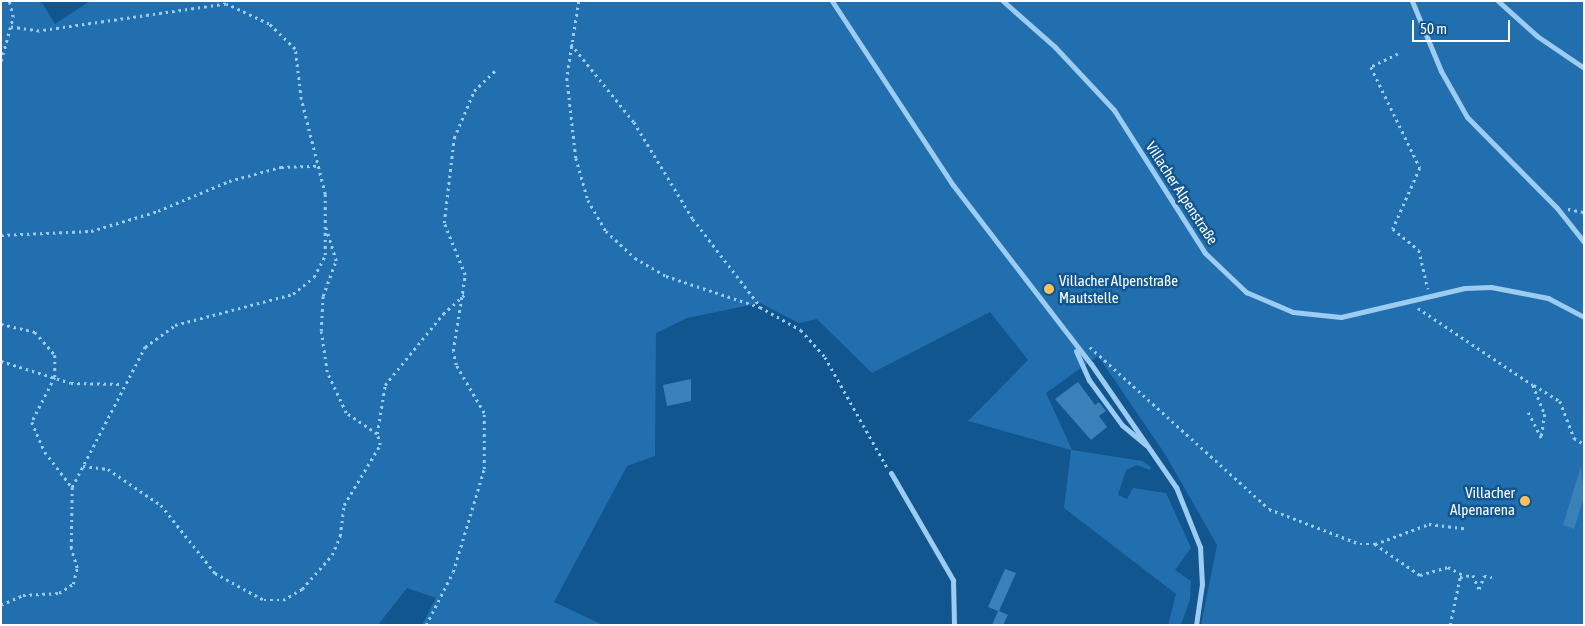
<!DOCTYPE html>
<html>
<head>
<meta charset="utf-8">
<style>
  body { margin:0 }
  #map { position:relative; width:1585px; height:626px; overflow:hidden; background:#125690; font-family:"Asap Condensed",sans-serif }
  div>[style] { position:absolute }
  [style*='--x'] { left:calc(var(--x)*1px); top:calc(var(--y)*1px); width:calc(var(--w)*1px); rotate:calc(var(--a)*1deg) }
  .green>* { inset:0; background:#216fae }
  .building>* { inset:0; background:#3a80b9 }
  .path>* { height:2.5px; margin-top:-1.25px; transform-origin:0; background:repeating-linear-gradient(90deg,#9dccf2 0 2.5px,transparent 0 6.5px) }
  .street>* { height:5px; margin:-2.5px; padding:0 2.5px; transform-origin:2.5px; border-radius:2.5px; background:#9dccf2 }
  .dots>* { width:14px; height:14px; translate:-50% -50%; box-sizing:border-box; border:2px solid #125690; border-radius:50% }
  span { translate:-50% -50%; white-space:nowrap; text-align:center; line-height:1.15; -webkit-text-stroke:5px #125690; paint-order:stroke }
  .street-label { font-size:15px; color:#fff }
  .poi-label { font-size:15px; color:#fff }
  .left { translate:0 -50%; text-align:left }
  .right { translate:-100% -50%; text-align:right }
  .frame { position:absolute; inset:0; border:2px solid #fff; pointer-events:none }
  .scale { position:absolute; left:1412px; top:20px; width:98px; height:22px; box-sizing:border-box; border:2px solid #fff; border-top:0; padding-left:6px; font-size:15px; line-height:18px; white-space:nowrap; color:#fff; -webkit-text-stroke:4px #125690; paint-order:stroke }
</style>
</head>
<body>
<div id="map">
  <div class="green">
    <i style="clip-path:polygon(1px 1px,41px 1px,55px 24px,90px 1px,1584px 1px,1584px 625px,1201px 625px,1217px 545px,1165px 454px,1098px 356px,1046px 393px,1072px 450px,1142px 461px,1151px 467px,1150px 470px,1137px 465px,1126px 470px,1118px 495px,1127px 499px,1133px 488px,1166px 493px,1191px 548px,1175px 570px,1191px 581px,1190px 599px,1181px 625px,1168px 625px,1176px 594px,1064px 508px,1071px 450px,968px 421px,1028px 360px,990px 312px,872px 373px,817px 319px,799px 323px,760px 303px,687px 318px,656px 333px,655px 456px,627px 466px,554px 602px,603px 625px,422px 625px,436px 598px,407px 588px,378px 625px,1px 625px)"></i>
  </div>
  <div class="building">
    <i style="clip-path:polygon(691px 379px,691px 401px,667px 406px,663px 385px)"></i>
    <i style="clip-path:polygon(1078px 382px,1095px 405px,1099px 402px,1106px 411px,1099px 416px,1107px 427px,1091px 440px,1055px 399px)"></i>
    <i style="clip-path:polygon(1581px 466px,1584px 497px,1574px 529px,1563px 525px)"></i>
    <i style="clip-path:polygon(1005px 569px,1016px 573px,999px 611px,1008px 615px,1003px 625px,992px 625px,998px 611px,988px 607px)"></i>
  </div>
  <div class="path">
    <i style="--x:579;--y:1;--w:78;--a:98.9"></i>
    <i style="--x:567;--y:78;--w:81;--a:83.6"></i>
    <i style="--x:576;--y:158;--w:44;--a:74.1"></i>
    <i style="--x:588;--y:200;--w:36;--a:60"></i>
    <i style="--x:606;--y:231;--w:40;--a:43"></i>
    <i style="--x:635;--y:258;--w:36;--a:30"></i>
    <i style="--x:666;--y:276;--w:99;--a:18.3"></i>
    <i style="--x:760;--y:307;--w:47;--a:29.3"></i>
    <i style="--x:801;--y:330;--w:36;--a:48"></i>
    <i style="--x:825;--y:357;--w:126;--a:60.6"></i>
    <i style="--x:571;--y:44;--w:100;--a:51.1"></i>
    <i style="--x:634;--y:122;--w:114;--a:58.7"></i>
    <i style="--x:693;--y:219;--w:110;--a:52.4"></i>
    <i style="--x:1398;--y:54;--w:30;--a:154"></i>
    <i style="--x:1371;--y:67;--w:112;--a:64.1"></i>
    <i style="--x:1420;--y:168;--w:67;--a:113.9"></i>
    <i style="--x:1393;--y:229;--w:33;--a:39"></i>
    <i style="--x:1419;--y:250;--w:40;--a:77"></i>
    <i style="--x:1;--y:61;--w:46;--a:-74.7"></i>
    <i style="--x:13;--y:17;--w:16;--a:-104"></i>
    <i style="--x:1568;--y:209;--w:16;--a:11"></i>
    <i style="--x:1;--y:235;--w:90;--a:-2.5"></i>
    <i style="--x:91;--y:231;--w:70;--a:-16.6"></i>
    <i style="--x:158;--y:211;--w:77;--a:-22.9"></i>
    <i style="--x:229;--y:181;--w:54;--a:-15.1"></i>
    <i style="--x:281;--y:167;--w:37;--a:-2"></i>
    <i style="--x:1418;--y:308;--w:138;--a:33.8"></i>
    <i style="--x:1533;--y:385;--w:31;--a:68"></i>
    <i style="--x:1545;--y:414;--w:24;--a:99"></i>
    <i style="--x:1541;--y:438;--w:30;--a:-117"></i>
    <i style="--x:1;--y:324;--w:35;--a:13"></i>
    <i style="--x:35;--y:332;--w:30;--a:49"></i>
    <i style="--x:55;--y:355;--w:22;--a:90"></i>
    <i style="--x:55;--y:377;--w:51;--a:117.1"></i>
    <i style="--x:32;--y:422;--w:33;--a:67"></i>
    <i style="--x:45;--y:452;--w:43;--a:52.6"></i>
    <i style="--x:1090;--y:347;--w:241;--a:42.1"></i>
    <i style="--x:1269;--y:509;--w:97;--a:21"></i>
    <i style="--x:1360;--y:544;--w:15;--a:0"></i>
    <i style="--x:1375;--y:544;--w:58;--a:-20.3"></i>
    <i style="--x:1429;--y:524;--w:39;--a:7"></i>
    <i style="--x:1;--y:361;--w:73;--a:17.4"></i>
    <i style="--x:71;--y:383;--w:51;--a:1.1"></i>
    <i style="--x:1534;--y:385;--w:31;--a:32"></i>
    <i style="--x:1560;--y:401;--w:40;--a:69"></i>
    <i style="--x:1574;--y:438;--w:12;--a:31"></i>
    <i style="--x:377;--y:434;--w:50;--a:-80.7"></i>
    <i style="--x:385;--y:385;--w:92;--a:-50.8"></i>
    <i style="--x:443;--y:314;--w:30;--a:-42"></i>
    <i style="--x:83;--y:466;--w:25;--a:7"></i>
    <i style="--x:108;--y:469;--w:64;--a:34.2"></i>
    <i style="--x:161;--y:505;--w:87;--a:51.5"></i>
    <i style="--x:215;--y:573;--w:56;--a:28.9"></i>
    <i style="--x:264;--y:600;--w:19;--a:0"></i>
    <i style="--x:283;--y:600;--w:22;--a:-30"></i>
    <i style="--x:302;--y:589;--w:45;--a:-48.6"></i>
    <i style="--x:332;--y:555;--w:21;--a:-67"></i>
    <i style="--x:340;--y:536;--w:31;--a:-83"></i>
    <i style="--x:344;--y:505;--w:70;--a:-59"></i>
    <i style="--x:380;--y:445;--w:11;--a:-105"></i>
    <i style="--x:377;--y:434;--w:37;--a:-146"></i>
    <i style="--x:346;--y:413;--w:45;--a:-114.9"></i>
    <i style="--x:327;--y:372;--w:41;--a:-98.3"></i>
    <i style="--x:321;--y:331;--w:35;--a:-87"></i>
    <i style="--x:323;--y:296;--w:37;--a:-70"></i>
    <i style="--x:336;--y:261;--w:34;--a:-107"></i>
    <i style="--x:1375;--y:544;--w:55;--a:34.6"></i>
    <i style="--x:1420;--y:575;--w:29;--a:-16"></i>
    <i style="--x:1448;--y:567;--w:17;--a:28"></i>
    <i style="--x:1;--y:605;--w:24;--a:-24"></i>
    <i style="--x:23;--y:595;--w:36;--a:-3"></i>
    <i style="--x:59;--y:593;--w:17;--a:-33"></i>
    <i style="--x:73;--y:584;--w:16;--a:-76"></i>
    <i style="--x:77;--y:568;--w:21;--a:-107"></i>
    <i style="--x:71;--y:548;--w:61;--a:-89.1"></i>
    <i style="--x:72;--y:487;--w:158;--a:-62.5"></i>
    <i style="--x:145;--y:347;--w:37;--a:-36"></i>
    <i style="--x:175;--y:325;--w:122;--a:-14.7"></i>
    <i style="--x:293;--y:294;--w:27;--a:-39"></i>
    <i style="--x:314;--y:277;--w:25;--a:-63"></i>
    <i style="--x:325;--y:255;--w:61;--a:-90"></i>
    <i style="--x:325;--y:194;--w:98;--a:-104.2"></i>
    <i style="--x:301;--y:99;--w:50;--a:-96.8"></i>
    <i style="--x:295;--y:49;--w:36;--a:-136"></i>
    <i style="--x:269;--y:24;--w:47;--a:-155.1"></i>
    <i style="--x:226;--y:4;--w:189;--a:171.8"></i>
    <i style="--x:39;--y:31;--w:30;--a:-172"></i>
    <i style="--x:426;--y:625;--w:59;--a:-63"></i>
    <i style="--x:453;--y:572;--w:108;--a:-73.2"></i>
    <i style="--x:484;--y:469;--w:56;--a:-90"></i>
    <i style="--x:484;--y:413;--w:56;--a:-120.3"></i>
    <i style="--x:456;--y:365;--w:14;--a:-102"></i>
    <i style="--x:453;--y:351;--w:77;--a:-81"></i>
    <i style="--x:465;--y:275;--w:56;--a:-112"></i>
    <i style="--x:444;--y:223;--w:86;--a:-83.3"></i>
    <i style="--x:454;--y:138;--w:51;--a:-66.9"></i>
    <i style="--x:474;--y:91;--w:32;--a:-44"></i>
    <i style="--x:1450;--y:625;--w:49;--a:-78.2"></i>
    <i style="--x:1460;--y:577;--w:13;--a:-9"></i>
    <i style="--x:1473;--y:575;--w:15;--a:67"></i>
    <i style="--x:1479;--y:589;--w:14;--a:-69"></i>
    <i style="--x:1484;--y:576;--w:8;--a:7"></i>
  </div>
  <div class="street">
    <i style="--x:832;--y:1;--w:220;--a:56.7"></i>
    <i style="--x:953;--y:185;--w:226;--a:52.4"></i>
    <i style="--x:1091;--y:364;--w:150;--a:55.4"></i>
    <i style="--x:1176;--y:487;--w:65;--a:68.2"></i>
    <i style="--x:1200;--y:547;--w:37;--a:87"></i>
    <i style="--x:1202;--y:584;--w:41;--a:98.3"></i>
    <i style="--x:1003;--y:1;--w:69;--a:41.5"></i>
    <i style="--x:1055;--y:47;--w:86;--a:46.9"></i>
    <i style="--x:1114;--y:110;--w:169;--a:57.5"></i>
    <i style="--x:1205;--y:253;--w:57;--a:43.6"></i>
    <i style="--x:1246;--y:292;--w:51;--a:23.1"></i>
    <i style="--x:1293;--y:312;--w:48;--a:5.9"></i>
    <i style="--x:1341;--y:317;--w:127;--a:-13.2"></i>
    <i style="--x:1465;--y:288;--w:26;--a:-2"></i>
    <i style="--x:1491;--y:287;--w:58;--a:10.9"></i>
    <i style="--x:1548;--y:298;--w:41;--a:27.8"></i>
    <i style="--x:1412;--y:1;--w:76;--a:67.5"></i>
    <i style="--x:1441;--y:71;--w:53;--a:60.5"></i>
    <i style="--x:1467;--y:117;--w:128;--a:45.3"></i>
    <i style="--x:1557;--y:208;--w:43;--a:51.5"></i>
    <i style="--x:1498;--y:1;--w:52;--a:41.9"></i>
    <i style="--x:1537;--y:36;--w:57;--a:34.2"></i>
    <i style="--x:1076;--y:351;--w:32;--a:66"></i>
    <i style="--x:1089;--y:380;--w:56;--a:53.7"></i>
    <i style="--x:1122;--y:425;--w:31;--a:40"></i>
    <i style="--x:891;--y:473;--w:124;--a:59.9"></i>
    <i style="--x:953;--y:580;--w:45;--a:88.7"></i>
  </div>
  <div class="dots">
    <i style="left:1049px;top:289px;background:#ffc05e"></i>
    <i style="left:1525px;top:501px;background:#ffc05e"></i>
  </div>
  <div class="street-label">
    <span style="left:1182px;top:193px;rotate:57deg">Villacher Alpenstraße</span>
  </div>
  <div class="poi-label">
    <span class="left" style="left:1059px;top:289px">Villacher Alpenstraße<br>Mautstelle</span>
    <span class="right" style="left:1515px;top:501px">Villacher<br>Alpenarena</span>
  </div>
  <div class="frame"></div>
  <div class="scale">50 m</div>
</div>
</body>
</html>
